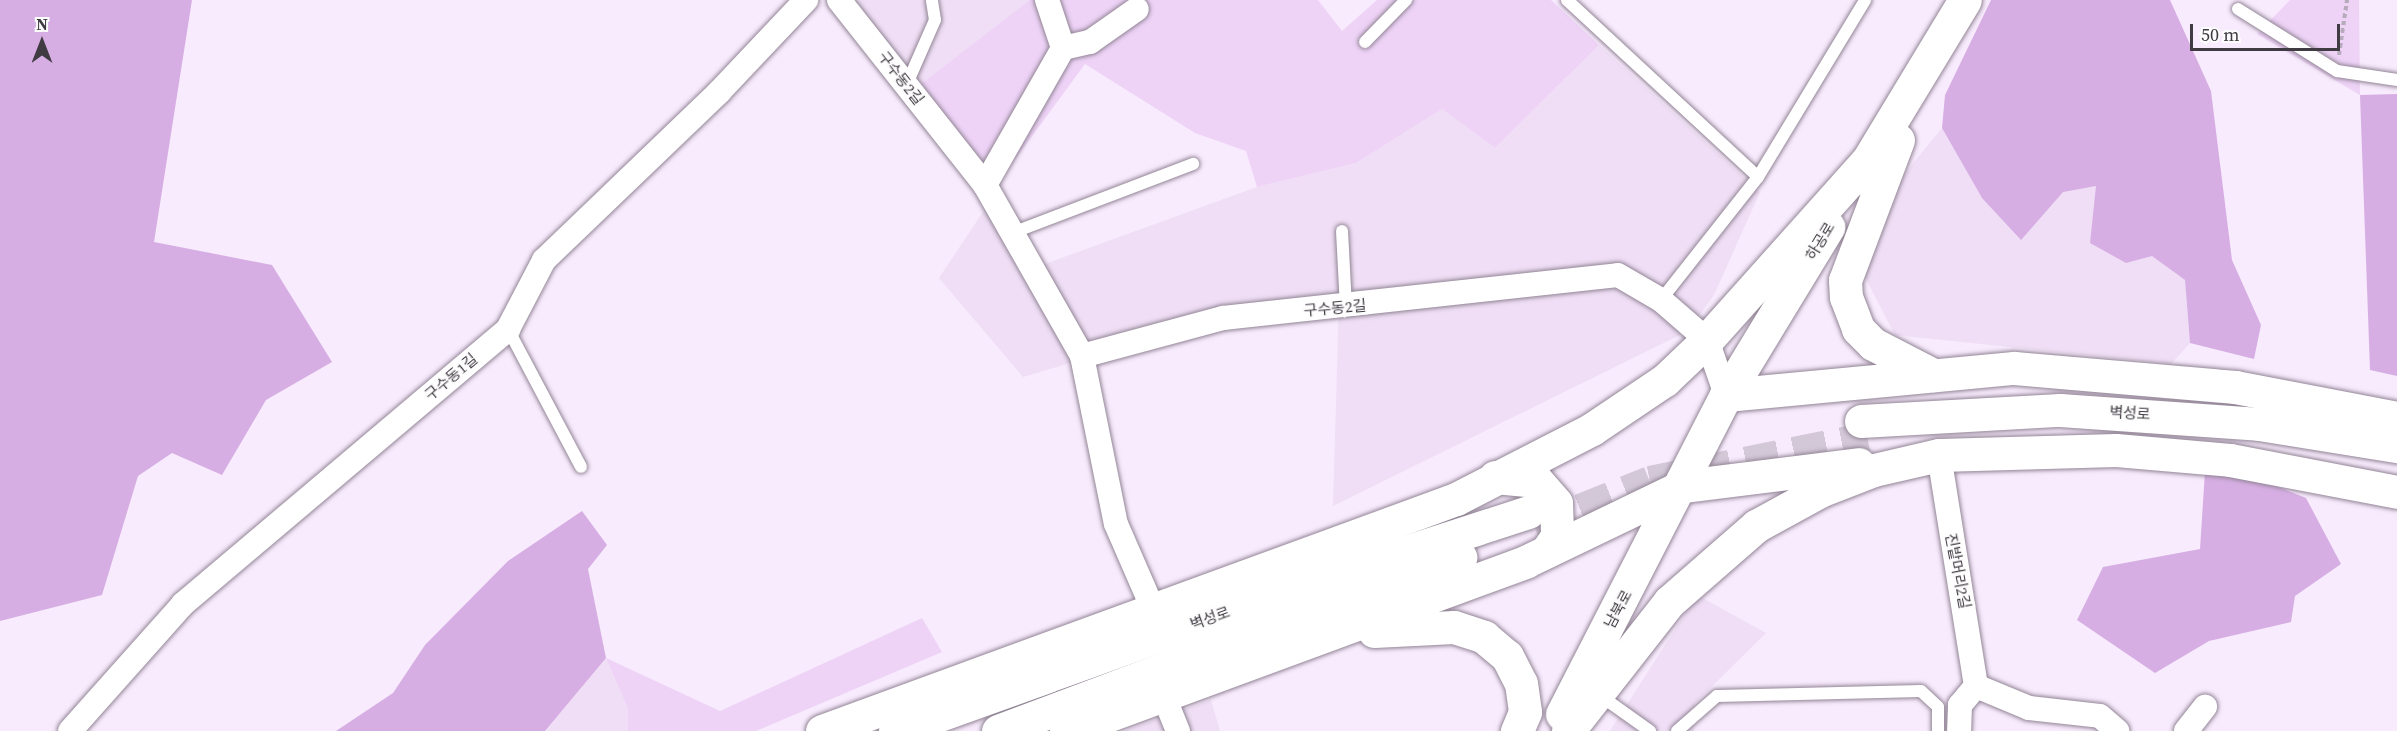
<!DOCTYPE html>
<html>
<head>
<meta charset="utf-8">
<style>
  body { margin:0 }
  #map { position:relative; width:2397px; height:731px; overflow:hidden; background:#f8ebfd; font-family:"Source Serif 4","Noto Sans KR",serif }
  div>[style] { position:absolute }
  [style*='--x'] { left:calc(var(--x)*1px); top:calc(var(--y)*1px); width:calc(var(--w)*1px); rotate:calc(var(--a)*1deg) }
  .built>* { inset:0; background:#efdef5 }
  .green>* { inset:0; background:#eed3f7 }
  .forest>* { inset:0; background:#d6aee3 }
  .secondary-tunnel>* { height:33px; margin-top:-16.5px; transform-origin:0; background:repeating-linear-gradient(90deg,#d3c8d8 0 33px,transparent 0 49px) }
  .path>* { height:4px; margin-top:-2px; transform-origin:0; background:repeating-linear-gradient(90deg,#b6abba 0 4.5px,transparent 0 7.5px) }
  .roads { filter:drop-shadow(0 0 2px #928596) drop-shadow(0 0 2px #928596) }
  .service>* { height:12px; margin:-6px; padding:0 6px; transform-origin:6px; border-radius:6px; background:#fff }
  .minor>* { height:24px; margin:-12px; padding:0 12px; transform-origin:12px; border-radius:12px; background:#fff }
  .secondary>* { height:33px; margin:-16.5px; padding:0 16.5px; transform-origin:16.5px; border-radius:16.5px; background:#fff }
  span { translate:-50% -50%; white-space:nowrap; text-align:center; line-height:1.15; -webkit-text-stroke:5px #fdfdfd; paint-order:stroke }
  .street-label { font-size:15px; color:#403a42 }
  .north { position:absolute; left:12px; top:12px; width:60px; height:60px; -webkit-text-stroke:4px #fdfdfd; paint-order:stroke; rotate:0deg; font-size:16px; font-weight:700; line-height:24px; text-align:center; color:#403a42 }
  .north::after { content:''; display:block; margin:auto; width:21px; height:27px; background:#403a42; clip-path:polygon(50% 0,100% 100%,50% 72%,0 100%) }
  .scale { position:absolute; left:2190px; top:24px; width:150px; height:27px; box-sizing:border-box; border:3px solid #403a42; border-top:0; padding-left:8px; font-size:18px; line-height:21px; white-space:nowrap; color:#403a42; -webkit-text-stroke:4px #fdfdfd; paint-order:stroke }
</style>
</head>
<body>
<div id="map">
  <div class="built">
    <i style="clip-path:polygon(855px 0,1031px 0,917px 87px)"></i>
    <i style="clip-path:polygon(1599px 45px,1760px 192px,1714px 295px,1688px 331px,1333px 506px,1339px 300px,1262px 306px,1023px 377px,939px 278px,987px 206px,1042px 265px,1257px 187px,1356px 163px,1442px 109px,1495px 148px)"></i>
    <i style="clip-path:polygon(1942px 128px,1982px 198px,2096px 186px,2126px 263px,2151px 255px,2185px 280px,2190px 343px,2171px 364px,1895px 335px,1865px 277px,1897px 183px)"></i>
    <i style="clip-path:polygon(1697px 595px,1766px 633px,1695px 703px,1694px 731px,1610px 731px)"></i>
    <i style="clip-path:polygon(606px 658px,628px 709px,628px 731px,545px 731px)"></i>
    <i style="clip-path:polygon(1211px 700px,1220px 731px,1124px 731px)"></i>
  </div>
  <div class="green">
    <i style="clip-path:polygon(1030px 0,1318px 0,1342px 31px,1377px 0,1551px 0,1599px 45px,1495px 148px,1442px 109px,1356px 163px,1257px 187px,1246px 151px,1195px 133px,1085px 64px,997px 184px,917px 87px)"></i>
    <i style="clip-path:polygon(2290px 0,2359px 0,2360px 95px,2257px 34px)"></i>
    <i style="clip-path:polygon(922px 618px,942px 652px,756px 731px,628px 731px,628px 709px,606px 658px,720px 711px)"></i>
  </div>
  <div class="forest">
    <i style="clip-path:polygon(0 0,192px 0,154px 242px,272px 265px,332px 362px,266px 400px,222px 475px,172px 453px,138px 476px,102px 595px,0 621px)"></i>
    <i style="clip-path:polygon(1991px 0,2170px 0,2211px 91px,2232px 260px,2261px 325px,2254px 359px,2190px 343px,2185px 280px,2152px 256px,2126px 263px,2090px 243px,2096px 186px,2063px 192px,2021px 240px,1982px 198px,1942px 128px,1945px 95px)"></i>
    <i style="clip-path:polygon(2397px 94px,2397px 376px,2370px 370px,2360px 95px)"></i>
    <i style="clip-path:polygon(2205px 471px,2259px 479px,2306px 498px,2341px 564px,2295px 596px,2291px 622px,2209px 641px,2155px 673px,2077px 620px,2103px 567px,2200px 549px)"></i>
    <i style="clip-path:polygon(582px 511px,607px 545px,588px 569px,606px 658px,545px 731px,336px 731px,393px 693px,425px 645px,508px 561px)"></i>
  </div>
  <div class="secondary-tunnel">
    <i style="--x:1535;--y:528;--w:124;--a:-21.8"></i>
    <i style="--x:1650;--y:482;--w:222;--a:-11.4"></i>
  </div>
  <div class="path">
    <i style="--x:2339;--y:55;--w:56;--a:-81.7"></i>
  </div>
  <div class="roads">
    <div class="service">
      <i style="--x:1567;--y:0;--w:260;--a:42.8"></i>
      <i style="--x:1758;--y:177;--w:157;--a:128.3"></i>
      <i style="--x:2238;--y:9;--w:117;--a:32.1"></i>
      <i style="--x:2337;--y:71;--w:61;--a:8.5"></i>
      <i style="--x:1365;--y:42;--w:59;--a:-45.7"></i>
      <i style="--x:906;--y:86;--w:72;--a:-66.3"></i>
      <i style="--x:935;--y:20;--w:20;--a:-99"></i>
      <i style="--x:1758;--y:177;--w:207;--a:-58.8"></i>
      <i style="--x:1342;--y:231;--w:76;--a:87"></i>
      <i style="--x:1012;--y:233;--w:194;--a:-20.9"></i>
      <i style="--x:508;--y:329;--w:156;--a:62.1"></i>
      <i style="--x:1598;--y:694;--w:64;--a:35.4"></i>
      <i style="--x:1677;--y:731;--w:53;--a:-41.2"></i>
      <i style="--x:1717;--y:696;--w:204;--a:-1.4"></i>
      <i style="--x:1921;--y:691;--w:23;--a:43"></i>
      <i style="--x:1938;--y:707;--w:24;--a:90"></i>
    </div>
    <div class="minor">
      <i style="--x:839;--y:0;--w:236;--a:51.7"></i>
      <i style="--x:985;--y:185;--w:197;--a:60.4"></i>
      <i style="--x:1082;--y:356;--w:171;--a:78.6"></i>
      <i style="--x:1116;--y:524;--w:93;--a:66.5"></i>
      <i style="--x:1063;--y:48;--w:28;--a:-13"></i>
      <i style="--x:1090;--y:42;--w:57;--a:-35.1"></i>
      <i style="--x:985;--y:185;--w:158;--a:-60.3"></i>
      <i style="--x:1063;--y:48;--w:51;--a:-108.4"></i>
      <i style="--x:1082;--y:356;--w:146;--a:-15.1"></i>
      <i style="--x:1223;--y:318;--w:397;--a:-6.2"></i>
      <i style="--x:1618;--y:275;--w:50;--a:30.2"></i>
      <i style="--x:1661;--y:300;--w:61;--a:41"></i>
      <i style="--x:1707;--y:340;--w:58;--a:70.9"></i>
      <i style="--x:1939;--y:455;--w:234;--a:80.9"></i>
      <i style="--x:1976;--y:686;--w:25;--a:130"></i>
      <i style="--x:1960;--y:705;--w:26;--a:92"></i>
      <i style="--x:1976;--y:686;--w:57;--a:22.5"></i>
      <i style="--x:2029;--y:708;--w:71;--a:6.4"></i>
      <i style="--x:2100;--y:716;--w:23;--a:41"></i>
      <i style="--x:1169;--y:694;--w:6;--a:129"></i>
      <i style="--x:1165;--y:699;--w:35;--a:68"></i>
      <i style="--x:70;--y:731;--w:170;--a:-48.3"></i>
      <i style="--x:183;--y:604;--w:426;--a:-40.2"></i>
      <i style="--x:508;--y:329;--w:78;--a:-62.4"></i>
      <i style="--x:544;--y:260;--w:243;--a:-43.8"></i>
      <i style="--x:719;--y:92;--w:127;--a:-46.6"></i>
      <i style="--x:2186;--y:731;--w:31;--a:-52"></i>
    </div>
    <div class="secondary">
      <i style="--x:1898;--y:140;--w:150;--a:110.7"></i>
      <i style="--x:1845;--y:280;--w:17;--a:87"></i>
      <i style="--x:1846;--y:297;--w:34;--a:69"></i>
      <i style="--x:1858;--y:329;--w:21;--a:45"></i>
      <i style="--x:1873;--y:344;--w:68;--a:27.3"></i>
      <i style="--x:1857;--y:178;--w:208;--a:-58.8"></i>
      <i style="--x:1726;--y:395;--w:289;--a:-5.4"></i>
      <i style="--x:2014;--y:368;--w:222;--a:4.9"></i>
      <i style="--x:2235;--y:387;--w:165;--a:10.8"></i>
      <i style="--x:1861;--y:421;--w:199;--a:-3.2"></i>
      <i style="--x:2060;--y:410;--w:199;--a:4"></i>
      <i style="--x:2259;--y:424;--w:140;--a:9.1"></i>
      <i style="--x:1495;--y:477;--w:42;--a:5.4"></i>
      <i style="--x:1537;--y:481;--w:29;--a:49"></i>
      <i style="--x:1556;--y:503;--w:33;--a:88"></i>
      <i style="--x:1557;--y:536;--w:18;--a:124"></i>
      <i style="--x:1374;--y:631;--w:80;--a:-2.9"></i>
      <i style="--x:1454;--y:627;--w:32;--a:18"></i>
      <i style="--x:1484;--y:637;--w:30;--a:40"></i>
      <i style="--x:1507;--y:656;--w:30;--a:63"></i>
      <i style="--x:1521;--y:683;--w:29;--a:82"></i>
      <i style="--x:1525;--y:712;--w:21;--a:113"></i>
      <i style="--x:1562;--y:714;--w:359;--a:-62.8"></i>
      <i style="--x:1726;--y:395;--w:197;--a:-58.7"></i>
      <i style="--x:822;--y:731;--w:675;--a:-20.1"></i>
      <i style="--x:1456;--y:499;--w:153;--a:-27.2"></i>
      <i style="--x:1592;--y:429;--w:88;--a:-33.9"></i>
      <i style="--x:1665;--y:380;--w:58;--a:-43.6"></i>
      <i style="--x:1707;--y:340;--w:241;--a:-48.2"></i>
      <i style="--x:895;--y:731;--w:405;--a:-19.8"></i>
      <i style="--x:1276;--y:594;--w:265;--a:-18"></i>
      <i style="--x:998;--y:731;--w:494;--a:-20.6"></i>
      <i style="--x:1066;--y:731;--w:491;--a:-20.2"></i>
      <i style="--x:1527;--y:561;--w:173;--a:-25.7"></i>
      <i style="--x:1683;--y:486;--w:177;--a:-7.1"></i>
      <i style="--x:1568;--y:731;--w:164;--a:-51.9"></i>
      <i style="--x:1669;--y:602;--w:116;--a:-41.1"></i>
      <i style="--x:1756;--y:526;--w:73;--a:-28.7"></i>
      <i style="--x:1820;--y:491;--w:58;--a:-21.3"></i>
      <i style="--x:1874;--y:470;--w:67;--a:-13"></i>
      <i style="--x:1939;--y:455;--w:177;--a:-1.6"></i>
      <i style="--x:2116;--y:450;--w:114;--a:5"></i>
      <i style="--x:2230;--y:460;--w:170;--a:10.8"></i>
    </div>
  </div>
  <div class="street-label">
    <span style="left:901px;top:78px;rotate:52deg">구수동2길</span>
    <span style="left:1820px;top:241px;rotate:-59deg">하공로</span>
    <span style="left:1335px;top:308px;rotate:-5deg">구수동2길</span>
    <span style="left:451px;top:377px;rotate:-40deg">구수동1길</span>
    <span style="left:2130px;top:413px;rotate:3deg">벽성로</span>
    <span style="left:1958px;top:571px;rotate:79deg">진밭머리2길</span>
    <span style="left:1618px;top:609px;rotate:-62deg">남북로</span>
    <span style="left:1210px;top:618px;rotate:-20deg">벽성로</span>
  </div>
  <div class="north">N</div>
  <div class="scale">50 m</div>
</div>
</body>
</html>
